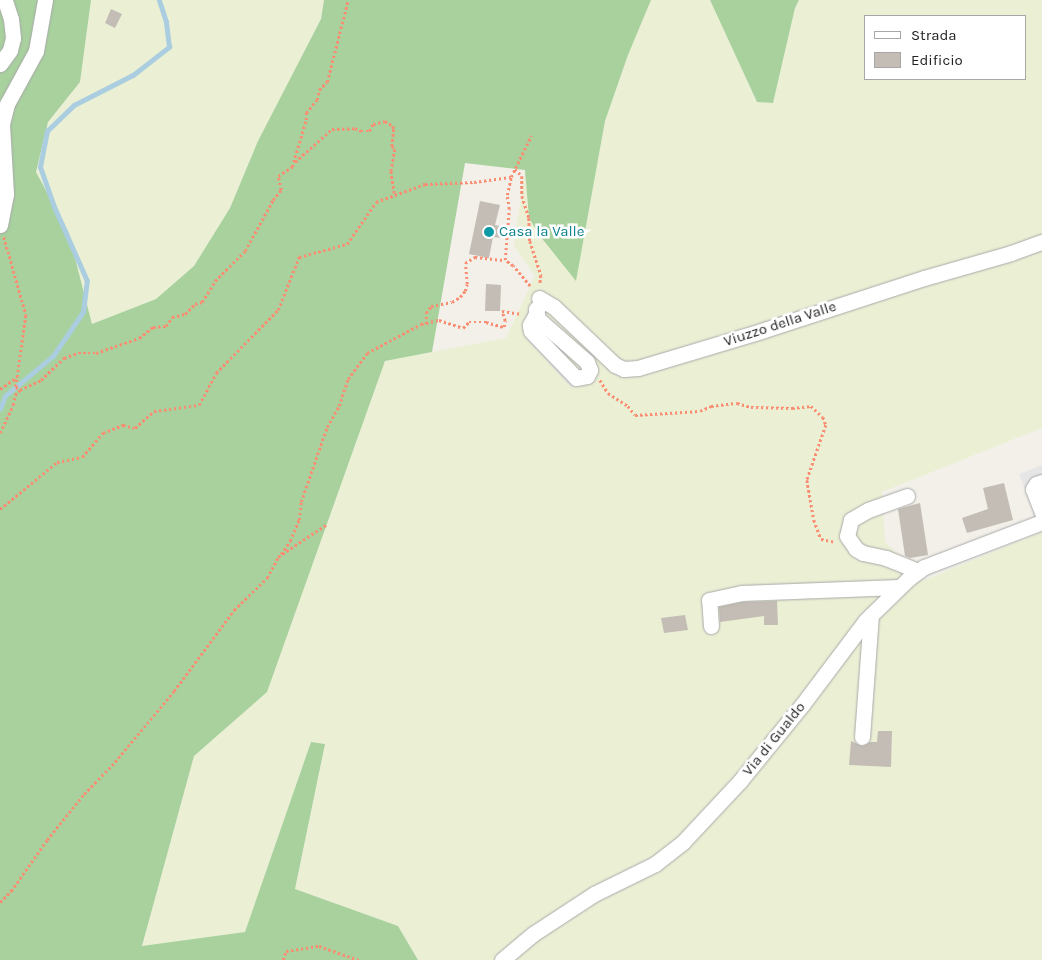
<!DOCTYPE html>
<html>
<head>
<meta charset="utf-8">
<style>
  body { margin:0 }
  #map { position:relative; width:1042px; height:960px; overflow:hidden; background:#f2f0e9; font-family:Karla,sans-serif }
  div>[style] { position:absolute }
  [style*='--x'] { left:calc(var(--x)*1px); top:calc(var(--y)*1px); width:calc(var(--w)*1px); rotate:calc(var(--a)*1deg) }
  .farmland>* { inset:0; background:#ebf0d5 }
  .forest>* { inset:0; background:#a8d19e }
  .parking>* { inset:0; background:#e6e6e6 }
  .stream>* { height:4.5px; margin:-2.25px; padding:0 2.25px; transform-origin:2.25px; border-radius:2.25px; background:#aacedf }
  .building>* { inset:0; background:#c3bdb5 }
  .path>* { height:2.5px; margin-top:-1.25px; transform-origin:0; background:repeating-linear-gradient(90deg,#fa8e72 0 2.5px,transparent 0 5px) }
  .roads { filter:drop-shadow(0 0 1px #a9a9a9) drop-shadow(0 0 1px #a9a9a9) }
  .minor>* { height:15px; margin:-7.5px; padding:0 7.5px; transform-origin:7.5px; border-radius:7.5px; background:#fff }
  .dots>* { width:14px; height:14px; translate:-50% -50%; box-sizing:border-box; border:2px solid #fff; border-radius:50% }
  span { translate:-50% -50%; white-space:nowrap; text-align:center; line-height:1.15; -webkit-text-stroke:5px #fff; paint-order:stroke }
  .culture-label { font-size:15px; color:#0d838f }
  .left { translate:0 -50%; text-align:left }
  .street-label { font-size:15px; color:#222 }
  .legend { position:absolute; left:864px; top:15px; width:162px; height:65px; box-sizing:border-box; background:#fff; border:1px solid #a7a7a7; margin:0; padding:6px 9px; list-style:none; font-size:15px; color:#222 }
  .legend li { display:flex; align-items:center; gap:10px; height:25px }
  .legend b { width:25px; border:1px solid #a7a7a7 }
</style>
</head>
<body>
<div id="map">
  <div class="farmland">
    <i style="clip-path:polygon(91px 0,324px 0,321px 19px,258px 141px,230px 208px,194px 266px,156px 299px,92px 324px,68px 231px,36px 172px,48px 122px,80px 82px)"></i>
    <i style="clip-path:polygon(evenodd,651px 0,710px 0,757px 102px,773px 103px,795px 8px,799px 0,1042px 0,1042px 428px,882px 492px,885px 542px,925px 580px,1042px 532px,1042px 960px,418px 960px,398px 926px,295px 889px,325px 745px,311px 742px,245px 932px,142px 947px,194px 756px,267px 692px,385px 361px,506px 338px,535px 276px,514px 246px,525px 170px,576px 280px,605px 121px,628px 55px,651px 0,866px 16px,1026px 16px,1026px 79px,866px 79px,866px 16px)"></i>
  </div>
  <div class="forest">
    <i style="clip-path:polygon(0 0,91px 0,80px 82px,48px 122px,36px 172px,68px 231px,92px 324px,156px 299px,194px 266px,230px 208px,258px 141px,321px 19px,324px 0,651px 0,628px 55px,605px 121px,576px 281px,540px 236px,529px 218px,525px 170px,465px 163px,432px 352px,385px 361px,267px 692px,194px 756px,142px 946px,245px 932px,311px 742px,325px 744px,295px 889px,398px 926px,418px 960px,0 960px)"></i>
    <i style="clip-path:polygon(710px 0,799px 0,795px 8px,773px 103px,757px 102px)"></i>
  </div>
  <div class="parking">
    <i style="clip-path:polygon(528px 329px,578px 383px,572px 388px,524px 336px)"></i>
    <i style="clip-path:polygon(1042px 465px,1042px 522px,1038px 524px,1019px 474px)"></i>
  </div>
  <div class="stream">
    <i style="--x:0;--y:409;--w:14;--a:-69"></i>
    <i style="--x:5;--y:396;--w:62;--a:-39.8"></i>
    <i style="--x:53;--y:356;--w:53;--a:-55.7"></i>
    <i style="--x:83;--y:312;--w:31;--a:-83"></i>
    <i style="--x:87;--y:281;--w:81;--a:-114"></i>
    <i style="--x:54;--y:207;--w:42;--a:-109.3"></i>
    <i style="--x:40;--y:167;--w:37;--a:-79"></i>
    <i style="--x:47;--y:131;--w:37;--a:-44"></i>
    <i style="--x:74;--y:105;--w:66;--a:-27"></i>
    <i style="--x:133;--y:75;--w:46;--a:-37.9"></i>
    <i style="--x:169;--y:47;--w:25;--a:-97"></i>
    <i style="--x:166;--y:22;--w:23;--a:-108"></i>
  </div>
  <div class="building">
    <i style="clip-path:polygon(111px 9px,122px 14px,115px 28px,105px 23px)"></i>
    <i style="clip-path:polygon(480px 201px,500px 205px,495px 225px,505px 227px,502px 238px,493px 237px,489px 258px,469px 254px)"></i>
    <i style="clip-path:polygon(486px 284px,501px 285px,500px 311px,485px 311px)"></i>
    <i style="clip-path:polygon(1004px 483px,1013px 520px,967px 533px,962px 518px,988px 509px,983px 488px)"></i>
    <i style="clip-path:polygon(920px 503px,928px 555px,910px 558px,905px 556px,898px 509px)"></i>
    <i style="clip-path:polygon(777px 601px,778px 625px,764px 625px,764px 616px,720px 622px,719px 607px,742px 602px)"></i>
    <i style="clip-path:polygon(685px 615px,688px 630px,664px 633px,661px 618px)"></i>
    <i style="clip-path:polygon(878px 731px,892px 731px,891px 767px,849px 765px,851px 741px,862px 746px,870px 742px,877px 742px)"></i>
  </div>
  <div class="path">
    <i style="--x:295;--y:162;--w:50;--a:-41.7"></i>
    <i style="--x:332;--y:129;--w:23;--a:-2"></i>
    <i style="--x:355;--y:128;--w:7;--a:27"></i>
    <i style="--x:361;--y:131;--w:8;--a:0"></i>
    <i style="--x:369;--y:131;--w:8;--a:-60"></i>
    <i style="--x:373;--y:124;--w:12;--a:-14"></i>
    <i style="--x:385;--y:121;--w:9;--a:32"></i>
    <i style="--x:393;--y:126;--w:3;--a:72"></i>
    <i style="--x:394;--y:129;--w:17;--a:97"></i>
    <i style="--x:392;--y:146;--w:4;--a:45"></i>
    <i style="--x:395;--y:149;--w:22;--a:100"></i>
    <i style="--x:391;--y:171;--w:24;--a:81"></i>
    <i style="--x:515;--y:169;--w:10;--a:45"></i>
    <i style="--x:522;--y:176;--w:20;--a:90"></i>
    <i style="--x:522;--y:196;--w:23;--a:72"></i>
    <i style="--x:529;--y:218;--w:23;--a:88"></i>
    <i style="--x:530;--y:241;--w:36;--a:72"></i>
    <i style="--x:541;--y:275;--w:9;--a:96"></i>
    <i style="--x:4;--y:237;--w:81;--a:74.2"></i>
    <i style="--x:26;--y:315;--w:73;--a:97.9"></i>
    <i style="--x:16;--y:387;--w:5;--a:37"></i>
    <i style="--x:530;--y:286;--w:26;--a:-130"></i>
    <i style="--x:513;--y:266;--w:10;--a:-143"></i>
    <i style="--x:505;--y:260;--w:51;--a:-85.5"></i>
    <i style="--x:509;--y:209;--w:14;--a:-98"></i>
    <i style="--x:507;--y:195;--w:18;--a:-77"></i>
    <i style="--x:511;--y:177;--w:46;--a:-64"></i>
    <i style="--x:426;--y:324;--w:11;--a:-90"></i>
    <i style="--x:426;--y:313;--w:9;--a:-54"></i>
    <i style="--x:431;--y:306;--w:21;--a:-11"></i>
    <i style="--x:452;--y:302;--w:9;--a:-32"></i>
    <i style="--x:460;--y:297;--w:8;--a:-50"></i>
    <i style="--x:465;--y:291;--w:7;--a:-74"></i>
    <i style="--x:467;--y:284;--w:21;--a:-95"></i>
    <i style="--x:465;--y:263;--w:12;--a:-31"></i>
    <i style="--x:475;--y:257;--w:30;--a:6"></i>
    <i style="--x:600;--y:380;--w:15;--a:58"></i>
    <i style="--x:608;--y:393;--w:24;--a:33"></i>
    <i style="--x:628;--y:406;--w:11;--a:52"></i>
    <i style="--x:635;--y:415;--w:65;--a:-3.5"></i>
    <i style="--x:700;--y:411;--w:12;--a:-24"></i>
    <i style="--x:711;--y:406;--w:26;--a:-7"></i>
    <i style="--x:737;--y:403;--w:15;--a:16"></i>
    <i style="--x:751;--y:407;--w:41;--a:1.4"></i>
    <i style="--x:792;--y:408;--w:19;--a:-6"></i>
    <i style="--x:811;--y:406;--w:16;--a:43"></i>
    <i style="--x:823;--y:417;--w:9;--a:69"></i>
    <i style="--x:826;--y:425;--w:58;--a:109.1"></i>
    <i style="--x:807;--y:480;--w:41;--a:80.1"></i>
    <i style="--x:814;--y:520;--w:20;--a:70"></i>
    <i style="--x:821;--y:539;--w:14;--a:12"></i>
    <i style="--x:0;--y:389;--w:21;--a:-35"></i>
    <i style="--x:0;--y:433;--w:31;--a:-65"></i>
    <i style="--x:13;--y:405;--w:10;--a:-79"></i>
    <i style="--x:15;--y:395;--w:7;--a:-45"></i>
    <i style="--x:20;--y:390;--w:23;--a:-25"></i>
    <i style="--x:41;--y:380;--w:32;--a:-44"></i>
    <i style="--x:64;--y:358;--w:15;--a:-20"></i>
    <i style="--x:78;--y:353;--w:18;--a:0"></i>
    <i style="--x:96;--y:353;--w:46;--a:-19.2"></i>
    <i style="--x:139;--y:338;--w:18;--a:-38"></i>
    <i style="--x:153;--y:327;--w:13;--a:-4"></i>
    <i style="--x:166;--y:326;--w:11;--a:-56"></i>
    <i style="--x:172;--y:317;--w:13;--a:-13"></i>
    <i style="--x:185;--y:314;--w:14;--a:-45"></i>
    <i style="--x:195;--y:304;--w:7;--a:-16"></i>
    <i style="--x:202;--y:302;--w:25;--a:-58"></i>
    <i style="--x:215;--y:281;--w:42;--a:-45"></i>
    <i style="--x:245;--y:251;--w:58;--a:-61.2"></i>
    <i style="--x:273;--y:200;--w:13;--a:-51"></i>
    <i style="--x:281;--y:190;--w:14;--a:-102"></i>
    <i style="--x:278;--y:176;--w:17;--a:-33"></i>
    <i style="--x:292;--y:167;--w:49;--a:-73.4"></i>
    <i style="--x:306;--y:120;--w:7;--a:-90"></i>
    <i style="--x:306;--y:113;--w:17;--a:-50"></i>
    <i style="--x:317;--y:100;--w:10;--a:-79"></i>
    <i style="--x:319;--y:90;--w:11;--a:-45"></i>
    <i style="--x:327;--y:82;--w:85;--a:-75.6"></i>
    <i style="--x:0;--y:509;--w:74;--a:-39.5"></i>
    <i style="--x:57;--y:462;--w:25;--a:-11"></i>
    <i style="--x:82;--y:457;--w:32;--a:-49"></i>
    <i style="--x:103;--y:433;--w:22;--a:-22"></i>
    <i style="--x:123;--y:425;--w:12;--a:14"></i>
    <i style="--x:135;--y:428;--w:25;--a:-42"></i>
    <i style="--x:154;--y:411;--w:45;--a:-7.6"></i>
    <i style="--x:199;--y:405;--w:36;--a:-62"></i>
    <i style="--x:216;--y:373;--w:88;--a:-45.5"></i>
    <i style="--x:278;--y:310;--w:57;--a:-68.4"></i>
    <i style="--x:299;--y:257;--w:50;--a:-15.2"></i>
    <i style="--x:347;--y:244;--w:51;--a:-55.4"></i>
    <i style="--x:376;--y:202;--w:52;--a:-20.2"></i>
    <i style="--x:425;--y:184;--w:49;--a:-2.3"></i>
    <i style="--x:474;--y:182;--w:37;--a:-8"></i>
    <i style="--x:281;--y:554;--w:16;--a:-55"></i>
    <i style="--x:290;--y:541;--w:23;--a:-67"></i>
    <i style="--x:299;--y:520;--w:18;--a:-84"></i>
    <i style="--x:301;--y:502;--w:79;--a:-70.9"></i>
    <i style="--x:327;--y:427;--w:24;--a:-60"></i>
    <i style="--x:339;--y:406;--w:28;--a:-72"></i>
    <i style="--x:348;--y:379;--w:32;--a:-54"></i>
    <i style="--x:367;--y:353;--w:61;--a:-28.2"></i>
    <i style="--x:421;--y:324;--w:18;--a:-13"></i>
    <i style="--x:439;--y:320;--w:25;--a:18"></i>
    <i style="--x:463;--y:328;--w:8;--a:-45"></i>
    <i style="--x:469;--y:322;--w:17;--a:0"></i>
    <i style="--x:486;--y:322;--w:19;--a:16"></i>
    <i style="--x:504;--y:327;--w:6;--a:-81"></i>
    <i style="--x:505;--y:321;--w:10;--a:-107"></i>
    <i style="--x:502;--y:311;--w:18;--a:9"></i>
    <i style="--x:0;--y:902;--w:16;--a:-45"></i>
    <i style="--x:11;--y:891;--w:62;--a:-54.8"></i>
    <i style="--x:47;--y:840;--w:59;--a:-51.2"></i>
    <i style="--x:84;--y:794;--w:45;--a:-45.9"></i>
    <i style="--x:115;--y:762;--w:92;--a:-50.3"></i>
    <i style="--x:174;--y:691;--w:101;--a:-53.5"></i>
    <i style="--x:234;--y:610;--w:46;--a:-44.1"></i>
    <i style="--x:267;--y:578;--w:24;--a:-62"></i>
    <i style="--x:278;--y:557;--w:59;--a:-34"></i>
    <i style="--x:283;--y:960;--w:9;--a:-72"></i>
    <i style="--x:286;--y:951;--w:33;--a:-9"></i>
    <i style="--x:319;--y:946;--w:42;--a:19.3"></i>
  </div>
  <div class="roads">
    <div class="minor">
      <i style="--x:0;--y:64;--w:17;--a:-54"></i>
      <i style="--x:10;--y:50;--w:12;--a:-76"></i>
      <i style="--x:13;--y:38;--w:19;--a:-96"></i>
      <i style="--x:11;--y:19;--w:20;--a:-108"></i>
      <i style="--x:0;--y:225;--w:32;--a:-79"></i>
      <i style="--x:6;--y:194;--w:70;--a:-93.3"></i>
      <i style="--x:2;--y:124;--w:21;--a:-76"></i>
      <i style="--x:7;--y:104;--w:60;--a:-61.3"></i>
      <i style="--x:36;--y:51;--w:52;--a:-80"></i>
      <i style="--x:539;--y:298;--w:17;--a:31"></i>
      <i style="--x:554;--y:307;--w:84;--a:43.6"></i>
      <i style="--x:615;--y:365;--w:10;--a:24"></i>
      <i style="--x:624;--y:369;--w:14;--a:-4"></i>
      <i style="--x:638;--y:368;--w:128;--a:-16.7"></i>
      <i style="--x:761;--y:331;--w:171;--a:-18"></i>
      <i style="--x:924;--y:278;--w:91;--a:-16"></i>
      <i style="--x:1011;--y:253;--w:33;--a:-20"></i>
      <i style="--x:536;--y:314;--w:13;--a:119"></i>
      <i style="--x:530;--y:325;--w:6;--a:81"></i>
      <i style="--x:531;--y:331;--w:65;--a:46.2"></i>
      <i style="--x:576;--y:378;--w:11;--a:-10"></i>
      <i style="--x:587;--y:376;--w:7;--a:-63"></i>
      <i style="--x:590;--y:370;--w:9;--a:-111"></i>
      <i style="--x:587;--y:362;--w:65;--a:-138.7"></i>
      <i style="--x:538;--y:319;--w:10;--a:-101"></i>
      <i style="--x:536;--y:309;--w:11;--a:-45"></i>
      <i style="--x:1042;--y:482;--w:6;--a:162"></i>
      <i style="--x:1036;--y:484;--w:6;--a:121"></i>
      <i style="--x:1033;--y:489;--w:25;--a:69"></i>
      <i style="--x:907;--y:496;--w:41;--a:160.3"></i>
      <i style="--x:868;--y:510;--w:20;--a:150"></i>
      <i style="--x:851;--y:520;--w:16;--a:104"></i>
      <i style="--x:847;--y:536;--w:16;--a:55"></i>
      <i style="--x:856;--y:549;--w:8;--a:30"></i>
      <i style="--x:863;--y:553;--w:24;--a:12"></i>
      <i style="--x:886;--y:558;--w:35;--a:22"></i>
      <i style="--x:711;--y:626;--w:26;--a:-94"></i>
      <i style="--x:709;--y:600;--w:33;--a:-12"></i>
      <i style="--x:741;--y:593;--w:158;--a:-2.2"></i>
      <i style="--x:862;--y:737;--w:122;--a:-85.8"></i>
      <i style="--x:502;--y:960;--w:40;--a:-40"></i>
      <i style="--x:533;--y:934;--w:73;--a:-33.3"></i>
      <i style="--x:594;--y:894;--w:68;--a:-26.2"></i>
      <i style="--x:655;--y:864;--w:36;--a:-38"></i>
      <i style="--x:683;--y:842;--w:83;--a:-46.9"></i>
      <i style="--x:740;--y:781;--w:98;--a:-50.8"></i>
      <i style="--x:802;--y:705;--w:106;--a:-53"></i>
      <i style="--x:866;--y:620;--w:59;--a:-44.3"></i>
      <i style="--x:908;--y:579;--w:20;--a:-37"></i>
      <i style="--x:924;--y:567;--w:126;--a:-20.9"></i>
    </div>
  </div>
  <div class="dots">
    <i style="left:489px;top:232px;background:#0f9aa8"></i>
  </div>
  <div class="culture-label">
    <span class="left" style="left:499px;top:232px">Casa la Valle</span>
  </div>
  <div class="street-label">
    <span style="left:780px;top:324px;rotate:-18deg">Viuzzo della Valle</span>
    <span style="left:774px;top:739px;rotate:-51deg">Via di Gualdo</span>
  </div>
  <ul class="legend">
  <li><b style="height:6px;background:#fff"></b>Strada</li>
  <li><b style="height:14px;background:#c3bdb5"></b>Edificio</li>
  </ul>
</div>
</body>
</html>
